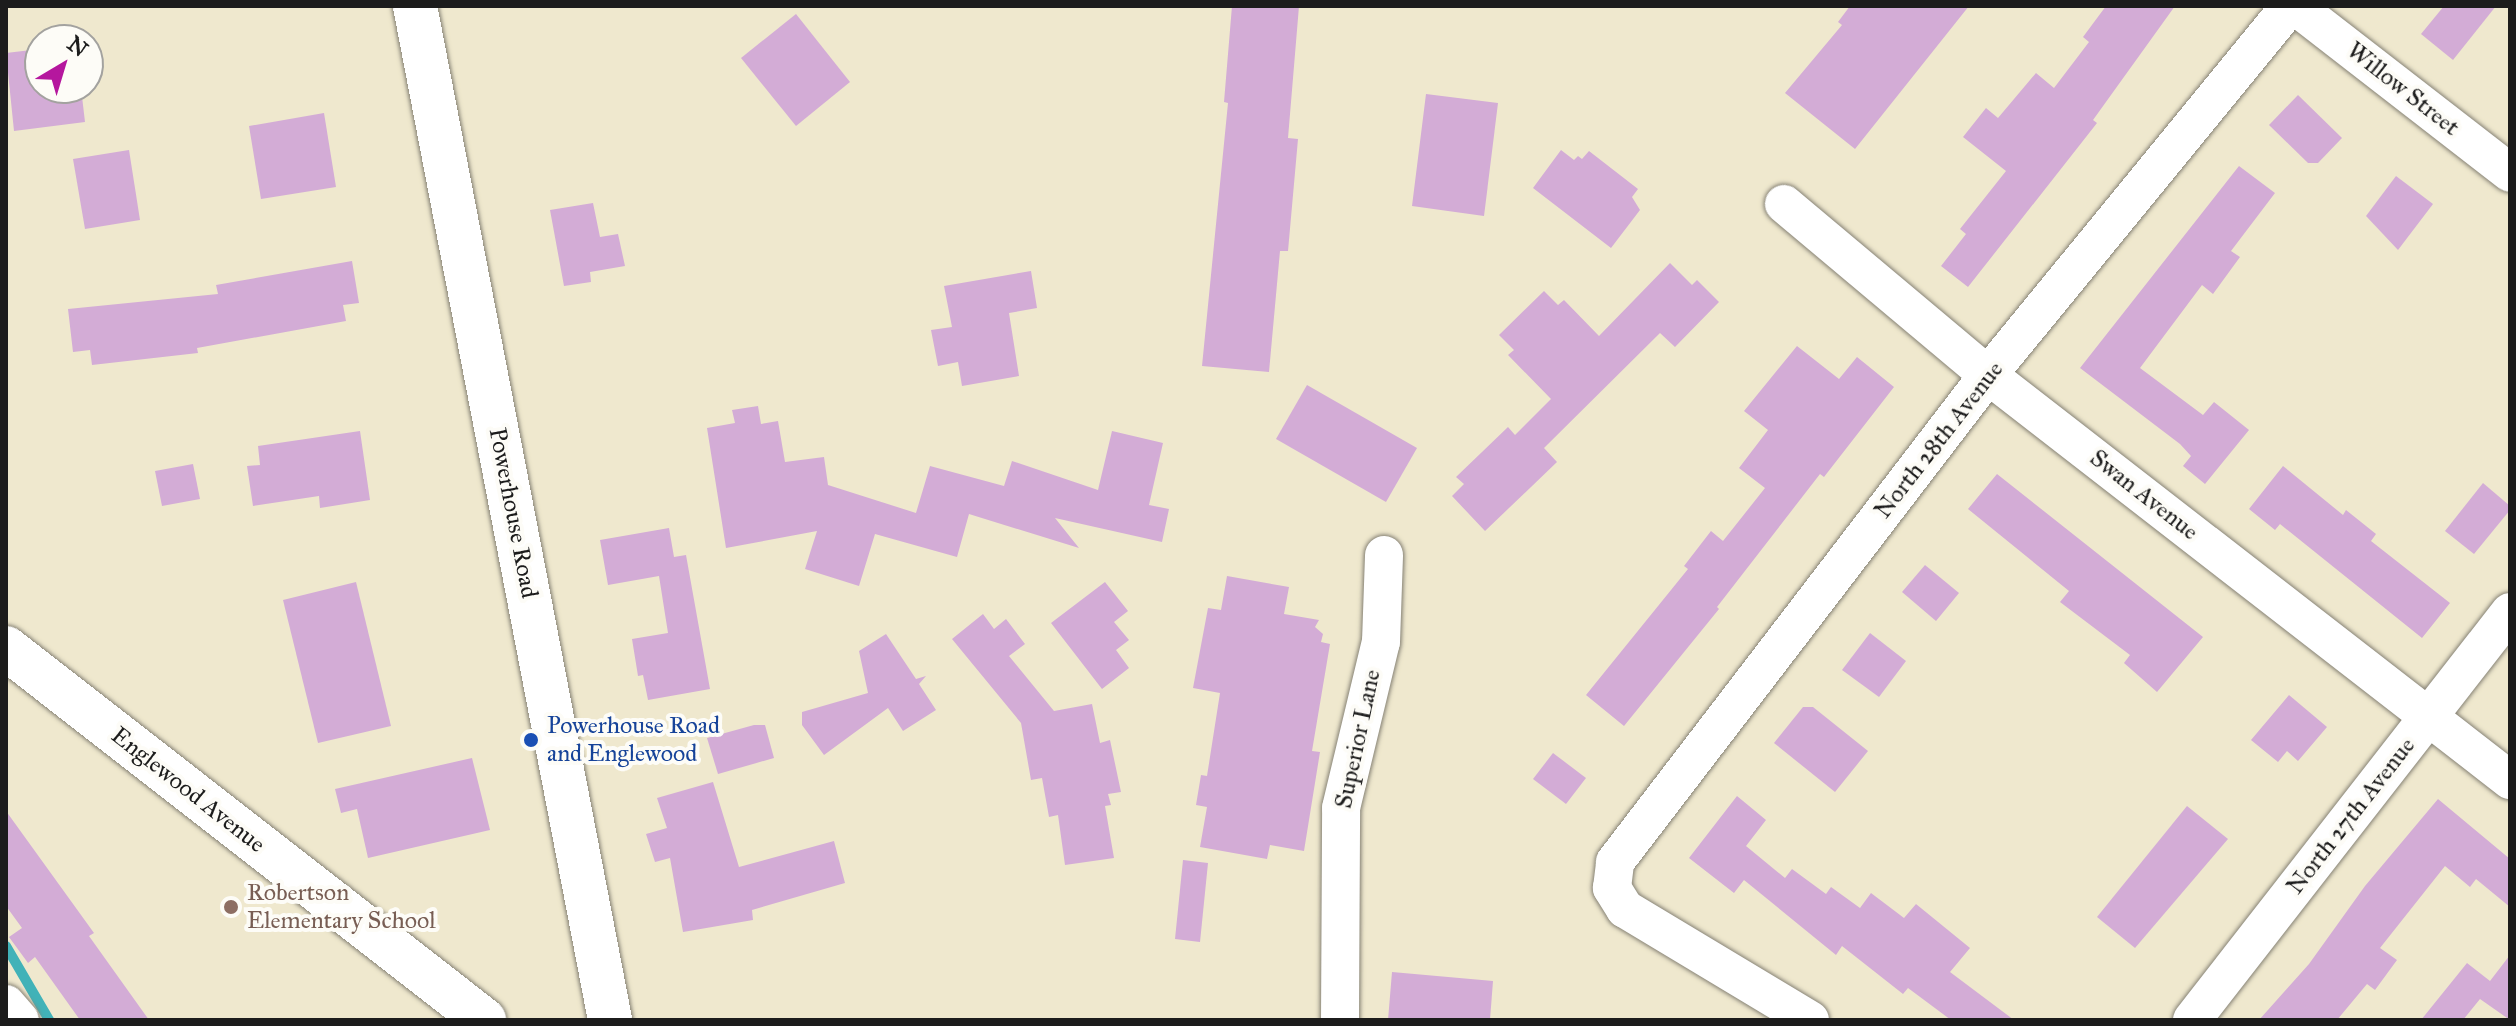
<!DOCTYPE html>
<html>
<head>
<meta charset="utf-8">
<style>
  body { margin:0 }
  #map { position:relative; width:2516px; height:1026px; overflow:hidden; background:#efe8ce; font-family:"IM FELL Great Primer",serif }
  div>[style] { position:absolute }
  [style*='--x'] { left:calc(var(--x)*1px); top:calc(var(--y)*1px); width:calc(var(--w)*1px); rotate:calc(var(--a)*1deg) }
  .stream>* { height:10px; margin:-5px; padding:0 5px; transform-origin:5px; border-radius:5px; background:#41b2b8 }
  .building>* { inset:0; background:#d3acd6 }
  .roads { filter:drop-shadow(0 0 2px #868275) drop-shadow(0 0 2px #868275) }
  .minor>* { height:38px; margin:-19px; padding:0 19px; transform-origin:19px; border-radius:19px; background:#fff }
  .tertiary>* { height:44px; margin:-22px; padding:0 22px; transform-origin:22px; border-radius:22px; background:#fff }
  .dots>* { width:22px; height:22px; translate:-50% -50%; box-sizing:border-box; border:4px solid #fdfcf7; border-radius:50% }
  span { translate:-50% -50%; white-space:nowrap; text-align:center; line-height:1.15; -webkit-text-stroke:8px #fdfcf7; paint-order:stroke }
  .street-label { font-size:24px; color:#1c1c1c }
  .transit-label { font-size:24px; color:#164399 }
  .left { translate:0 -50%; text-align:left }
  .education-label { font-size:24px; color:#785e54 }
  .frame { position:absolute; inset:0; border:8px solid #1c1c1c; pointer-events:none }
  .north { position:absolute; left:24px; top:24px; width:80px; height:80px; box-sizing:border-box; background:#fdfcf7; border:2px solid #a3a29f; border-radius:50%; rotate:38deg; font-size:22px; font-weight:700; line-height:32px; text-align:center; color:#1c1c1c }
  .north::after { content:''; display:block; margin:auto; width:28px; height:36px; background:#b5179e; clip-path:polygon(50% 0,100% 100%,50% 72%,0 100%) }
</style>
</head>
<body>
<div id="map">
  <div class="stream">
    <i style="--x:6;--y:946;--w:86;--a:59.8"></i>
  </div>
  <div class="building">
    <i style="clip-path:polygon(1232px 6px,1299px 6px,1288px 138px,1298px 139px,1288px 251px,1280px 251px,1269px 372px,1202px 366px,1228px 103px,1224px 102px)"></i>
    <i style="clip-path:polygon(1850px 6px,1969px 6px,1855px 149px,1785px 93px,1842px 25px,1838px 22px)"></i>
    <i style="clip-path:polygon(2106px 6px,2175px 6px,2093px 120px,2097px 123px,1968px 287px,1941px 266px,1966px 234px,1960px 229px,2006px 171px,1963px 137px,1986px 108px,1998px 118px,2036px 73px,2054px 88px,2089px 42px,2083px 37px)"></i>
    <i style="clip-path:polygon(2444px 6px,2496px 6px,2453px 60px,2421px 34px)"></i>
    <i style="clip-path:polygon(796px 14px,850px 82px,796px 126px,741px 58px)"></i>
    <i style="clip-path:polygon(40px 49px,40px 88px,81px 88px,85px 122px,14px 131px,6px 53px)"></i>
    <i style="clip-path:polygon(1426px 94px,1498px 103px,1484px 216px,1412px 206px)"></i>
    <i style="clip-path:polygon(2298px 95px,2342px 138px,2318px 163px,2308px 163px,2269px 125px)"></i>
    <i style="clip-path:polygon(324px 113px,336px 187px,261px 199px,249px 126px)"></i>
    <i style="clip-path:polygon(129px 150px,140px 220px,85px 229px,73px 159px)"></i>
    <i style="clip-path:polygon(1561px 150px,1574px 160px,1578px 156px,1582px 159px,1589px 151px,1638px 189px,1632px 197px,1640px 210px,1611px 248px,1533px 188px)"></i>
    <i style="clip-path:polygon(2239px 166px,2275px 193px,2231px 251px,2240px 257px,2213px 294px,2202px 285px,2140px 368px,2203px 415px,2214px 402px,2249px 430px,2205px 484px,2183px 466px,2191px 456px,2180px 444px,2080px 368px)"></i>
    <i style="clip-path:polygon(2396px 176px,2433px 204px,2398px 250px,2366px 216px)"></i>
    <i style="clip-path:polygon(593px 203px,600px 237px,618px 234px,625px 266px,590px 272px,591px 282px,564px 286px,550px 210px)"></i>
    <i style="clip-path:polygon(352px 261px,359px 303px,343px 305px,346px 321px,197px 348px,198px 353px,92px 365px,90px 350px,73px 352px,68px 309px,218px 294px,216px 285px)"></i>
    <i style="clip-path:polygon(1670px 263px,1692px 285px,1697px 280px,1719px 302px,1675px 347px,1660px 333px,1544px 448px,1557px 462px,1485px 531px,1452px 496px,1464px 484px,1456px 477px,1508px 427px,1515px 435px,1551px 399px,1508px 355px,1514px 350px,1499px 335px,1544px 291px,1558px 305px,1564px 300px,1599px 336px)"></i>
    <i style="clip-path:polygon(1031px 271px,1037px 308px,1009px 313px,1019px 376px,962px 386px,958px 362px,938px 366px,931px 330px,952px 327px,944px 286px)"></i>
    <i style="clip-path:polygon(1797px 346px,1839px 379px,1857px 357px,1894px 387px,1824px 477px,1820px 474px,1717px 607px,1719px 609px,1624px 726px,1586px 695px,1688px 569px,1684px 566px,1711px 531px,1723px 541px,1765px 488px,1739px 468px,1768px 430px,1744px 411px)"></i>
    <i style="clip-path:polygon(1307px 385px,1417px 448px,1386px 502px,1276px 439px)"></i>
    <i style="clip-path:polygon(758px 406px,761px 424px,778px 421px,785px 462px,824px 457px,828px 485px,916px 513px,930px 466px,1004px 486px,1012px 461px,1098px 490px,1112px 431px,1163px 443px,1149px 505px,1169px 509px,1162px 542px,1055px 518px,1079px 548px,969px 514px,957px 557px,875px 534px,859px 586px,805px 569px,817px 531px,726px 548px,707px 428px,735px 423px,732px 410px)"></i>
    <i style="clip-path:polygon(360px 431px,370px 500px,320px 508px,319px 496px,253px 506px,247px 466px,260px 465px,258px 446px)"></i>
    <i style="clip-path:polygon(193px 464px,200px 499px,162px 506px,155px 471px)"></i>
    <i style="clip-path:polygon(2283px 466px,2343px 515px,2346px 510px,2376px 534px,2371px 541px,2450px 603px,2422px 638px,2280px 524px,2275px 530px,2249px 509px)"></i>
    <i style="clip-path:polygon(1997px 474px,2203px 637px,2157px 692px,2124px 663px,2130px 655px,2060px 602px,2069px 591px,1968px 509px)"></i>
    <i style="clip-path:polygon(2483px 483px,2510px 506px,2510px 510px,2474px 554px,2445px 531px)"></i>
    <i style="clip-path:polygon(669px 528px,674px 557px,686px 555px,710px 689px,648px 700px,643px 675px,638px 676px,632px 639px,668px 633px,659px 576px,608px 585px,600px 540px)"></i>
    <i style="clip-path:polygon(1925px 565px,1959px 593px,1936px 621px,1902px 592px)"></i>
    <i style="clip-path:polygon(1227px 576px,1289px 587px,1284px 614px,1319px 620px,1315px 627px,1323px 634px,1321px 642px,1330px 644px,1312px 751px,1320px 752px,1304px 851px,1270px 845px,1267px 859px,1200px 847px,1207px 807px,1196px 805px,1201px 775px,1207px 776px,1220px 693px,1193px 688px,1208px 608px,1221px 610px)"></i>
    <i style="clip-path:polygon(356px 582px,391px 726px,318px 743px,283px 600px)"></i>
    <i style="clip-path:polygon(1105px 582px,1128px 611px,1114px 622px,1129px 640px,1116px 650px,1129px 668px,1102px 689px,1051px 623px)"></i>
    <i style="clip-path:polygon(983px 614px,994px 629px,1006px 619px,1025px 644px,1009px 656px,1054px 711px,1092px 704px,1100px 743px,1110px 740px,1121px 792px,1108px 794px,1111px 805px,1105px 806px,1114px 858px,1065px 865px,1058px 815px,1049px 817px,1042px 778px,1031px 780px,1021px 723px,952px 639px)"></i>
    <i style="clip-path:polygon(1870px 633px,1906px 661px,1879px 697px,1842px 670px)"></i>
    <i style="clip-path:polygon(886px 634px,916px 679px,926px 676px,919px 684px,936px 710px,903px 731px,888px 708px,824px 755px,802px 725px,802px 712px,868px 693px,859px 651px)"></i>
    <i style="clip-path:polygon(2289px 695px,2327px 727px,2298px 761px,2287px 751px,2278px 762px,2251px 740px)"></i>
    <i style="clip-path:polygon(1803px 707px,1813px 707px,1868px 751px,1835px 792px,1774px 743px)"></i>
    <i style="clip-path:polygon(754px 725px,765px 725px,774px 758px,718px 774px,707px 738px)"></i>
    <i style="clip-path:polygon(1553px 753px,1586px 778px,1566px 804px,1533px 779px)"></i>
    <i style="clip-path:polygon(472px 758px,490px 830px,368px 858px,357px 809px,341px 813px,335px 789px)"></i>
    <i style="clip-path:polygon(713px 782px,739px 867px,834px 841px,845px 883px,752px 910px,753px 920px,683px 932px,670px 858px,655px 862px,646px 834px,667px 828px,657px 798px)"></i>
    <i style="clip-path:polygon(1737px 796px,1766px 820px,1746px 846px,1785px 878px,1792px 869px,1826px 894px,1831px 887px,1860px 908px,1871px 893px,1904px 918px,1916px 904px,1970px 948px,1950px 972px,2014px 1020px,1951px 1020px,1908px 988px,1903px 994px,1842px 946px,1836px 955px,1744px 880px,1734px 893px,1689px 858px)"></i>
    <i style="clip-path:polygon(2438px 799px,2510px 859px,2510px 907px,2476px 879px,2470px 887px,2445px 866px,2380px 948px,2397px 960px,2375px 990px,2367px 984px,2337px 1020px,2259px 1020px,2309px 964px,2365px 886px)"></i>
    <i style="clip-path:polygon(2187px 806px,2228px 839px,2135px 948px,2097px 917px)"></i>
    <i style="clip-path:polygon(6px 811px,94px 933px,89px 936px,149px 1020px,80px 1020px,35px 957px,28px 963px,9px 937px,22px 928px,6px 906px)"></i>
    <i style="clip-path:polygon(1183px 860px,1208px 863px,1200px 942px,1175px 939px)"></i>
    <i style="clip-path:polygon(2510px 955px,2510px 1020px,2480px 999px,2463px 1020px,2421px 1020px,2467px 963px,2490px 981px)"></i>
    <i style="clip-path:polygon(1392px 972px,1493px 981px,1490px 1020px,1388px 1020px)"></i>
  </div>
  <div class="roads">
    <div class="minor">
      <i style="--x:2295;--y:6;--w:272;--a:37.8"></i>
      <i style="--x:1784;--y:204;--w:266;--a:40"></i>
      <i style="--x:1988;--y:375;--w:661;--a:37.81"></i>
      <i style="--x:6;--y:1004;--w:21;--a:49"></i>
      <i style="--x:1340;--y:1020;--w:212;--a:-89.7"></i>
      <i style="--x:1341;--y:808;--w:171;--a:-76.5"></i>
      <i style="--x:1381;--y:642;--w:87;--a:-88"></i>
      <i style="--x:1810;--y:1020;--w:216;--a:-149"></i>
      <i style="--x:1625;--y:909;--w:25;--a:-122"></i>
      <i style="--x:1612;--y:888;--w:26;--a:-83"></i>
      <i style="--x:1615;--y:862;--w:613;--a:-52.55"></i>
      <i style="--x:1988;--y:375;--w:477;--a:-50.7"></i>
      <i style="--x:2192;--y:1020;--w:517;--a:-52.07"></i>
    </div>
    <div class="tertiary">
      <i style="--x:415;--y:6;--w:1033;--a:79.11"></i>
      <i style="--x:6;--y:648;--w:606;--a:37.89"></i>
    </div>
  </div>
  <div class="dots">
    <i style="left:531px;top:740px;background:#1a4fb4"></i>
    <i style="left:231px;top:907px;background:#8d6e63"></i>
  </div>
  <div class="street-label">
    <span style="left:2403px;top:89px;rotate:38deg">Willow Street</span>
    <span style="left:1939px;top:440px;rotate:-52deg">North 28th Avenue</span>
    <span style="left:2144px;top:495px;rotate:38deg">Swan Avenue</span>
    <span style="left:513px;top:513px;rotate:79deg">Powerhouse Road</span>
    <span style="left:1358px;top:739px;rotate:-78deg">Superior Lane</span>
    <span style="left:188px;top:790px;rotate:38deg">Englewood Avenue</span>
    <span style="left:2351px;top:816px;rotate:-52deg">North 27th Avenue</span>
  </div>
  <div class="transit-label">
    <span class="left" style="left:547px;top:740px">Powerhouse Road<br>and Englewood</span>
  </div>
  <div class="education-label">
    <span class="left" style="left:247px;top:907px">Robertson<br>Elementary School</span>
  </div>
  <div class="frame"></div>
  <div class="north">N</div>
</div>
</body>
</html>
